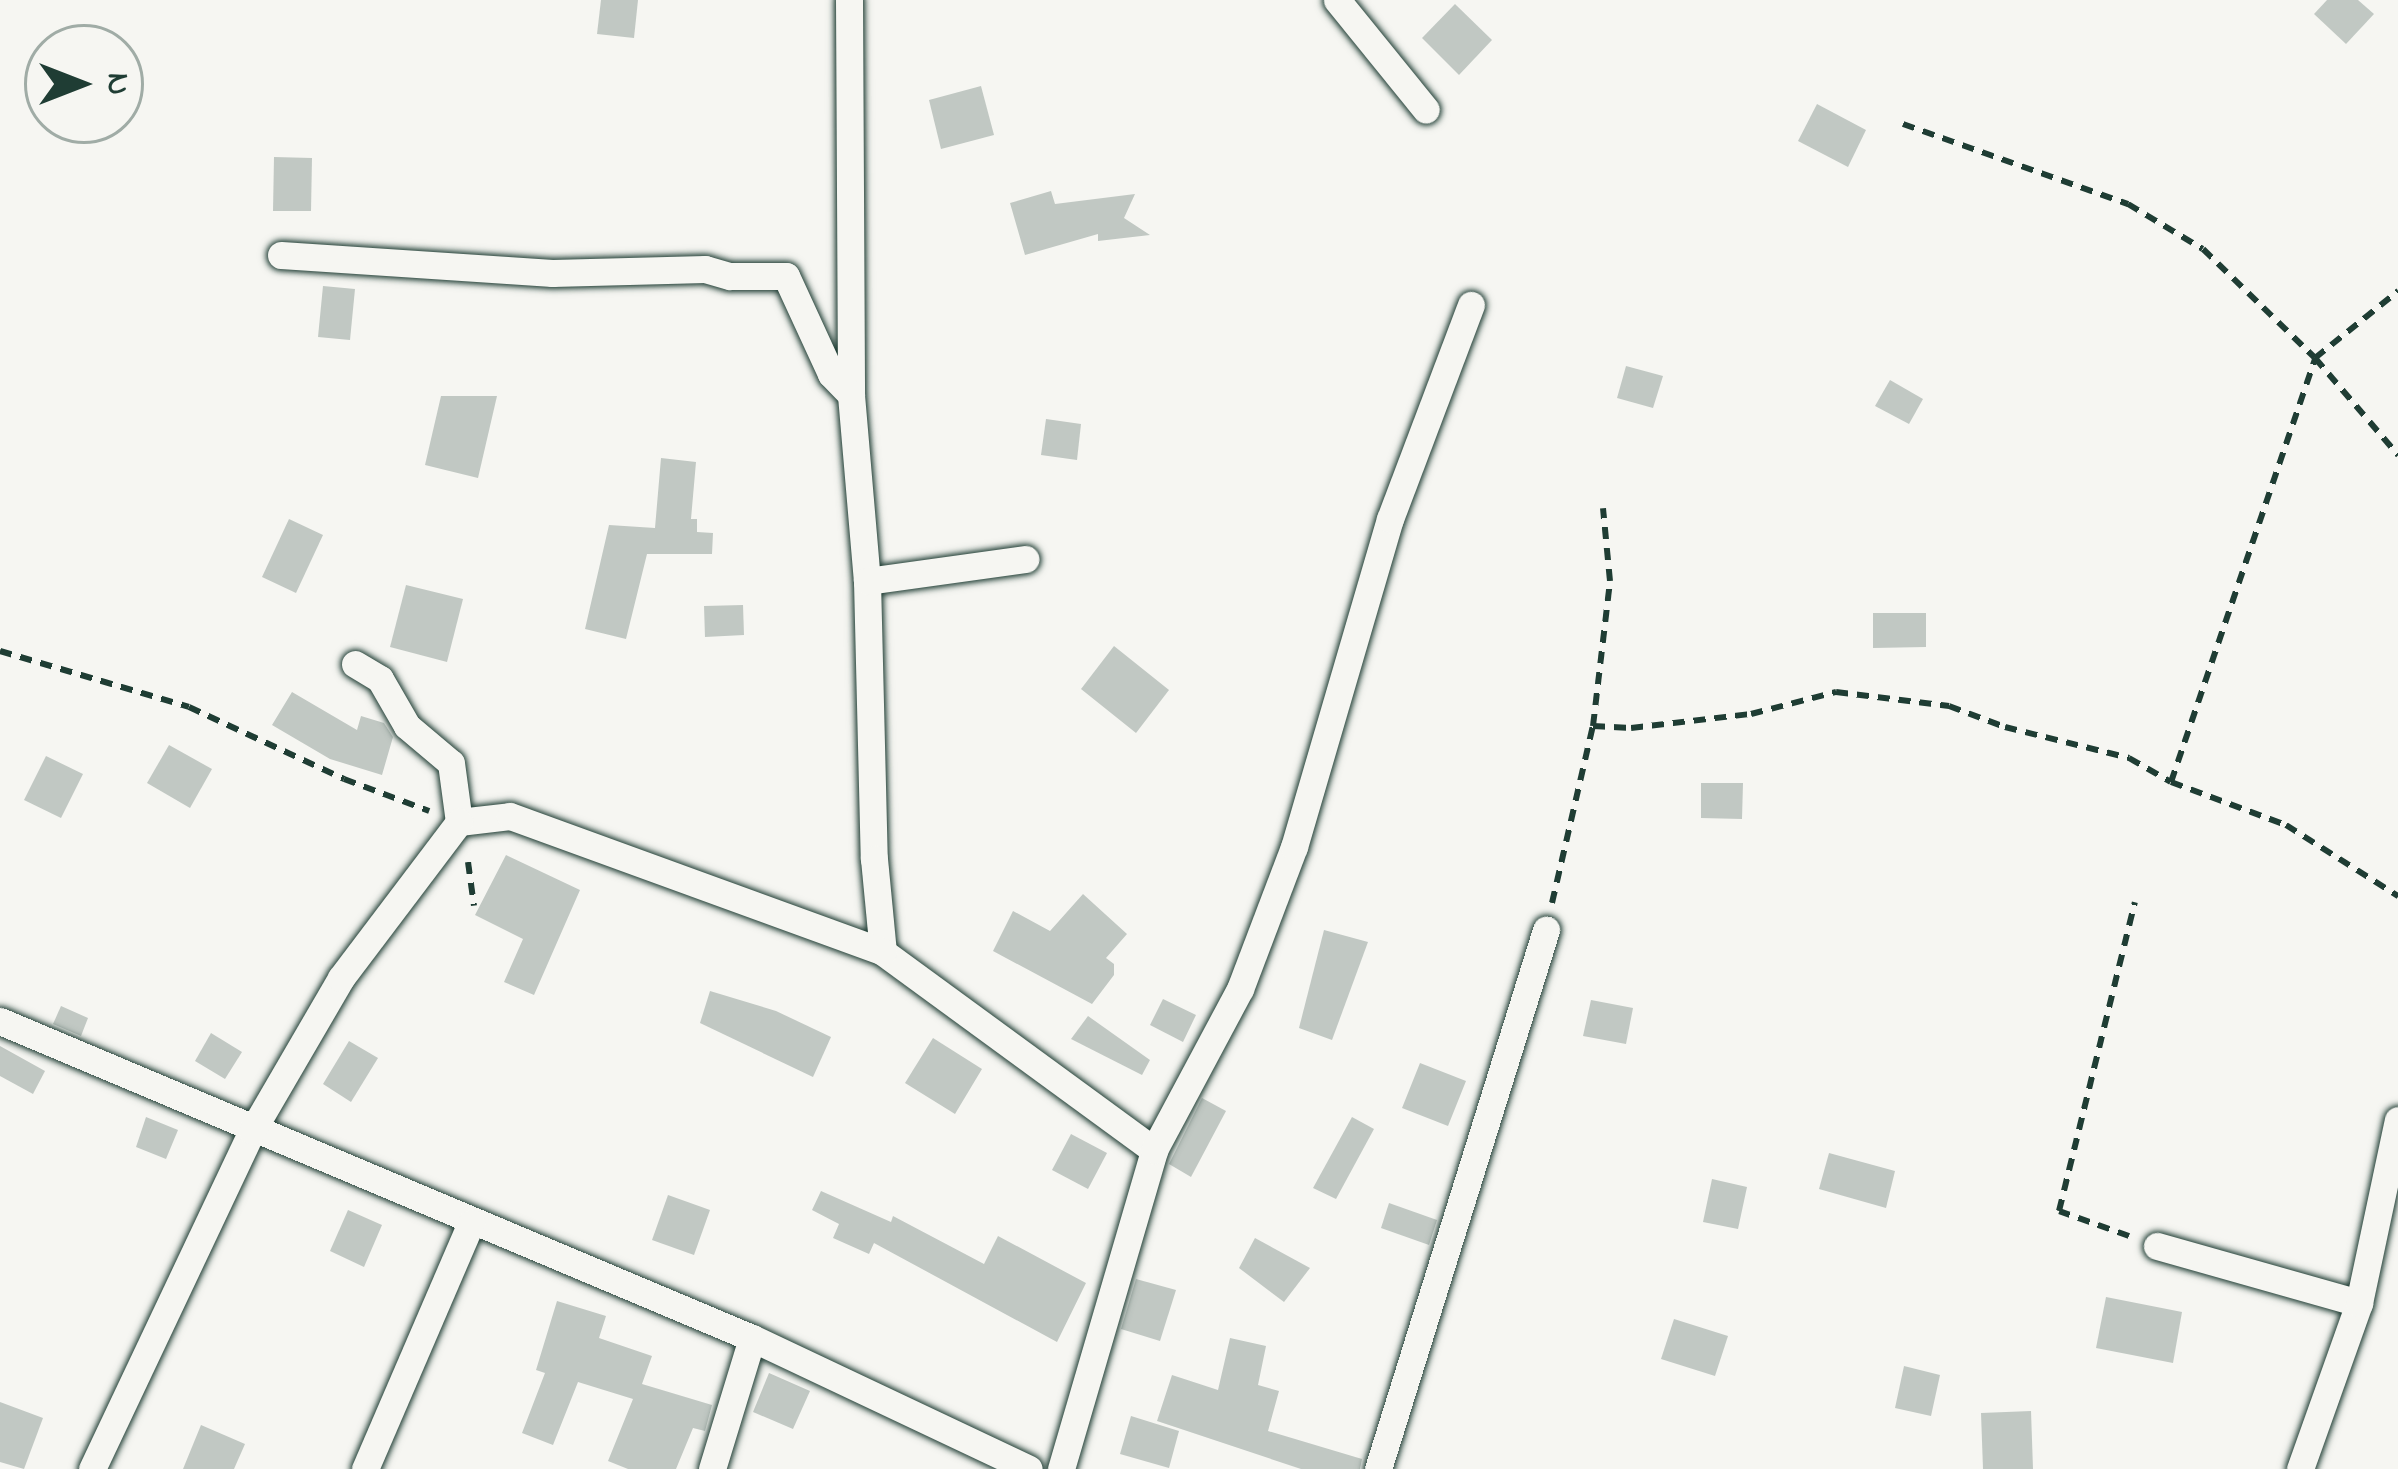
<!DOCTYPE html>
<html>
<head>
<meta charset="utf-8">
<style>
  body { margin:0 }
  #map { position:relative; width:2398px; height:1469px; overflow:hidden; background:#f6f6f2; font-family:"Indie Flower",sans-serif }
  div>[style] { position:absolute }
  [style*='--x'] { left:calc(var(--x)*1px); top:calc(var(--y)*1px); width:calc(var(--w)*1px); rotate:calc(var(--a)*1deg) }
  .building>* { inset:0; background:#c1c8c3 }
  .path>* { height:6px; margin-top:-3px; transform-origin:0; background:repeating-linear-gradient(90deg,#1f3d34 0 12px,transparent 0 21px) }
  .roads { filter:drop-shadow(0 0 3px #1f3d34) drop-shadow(0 0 3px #1f3d34) }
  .street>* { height:27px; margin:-13.5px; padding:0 13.5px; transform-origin:13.5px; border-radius:13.5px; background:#f6f6f2 }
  span { translate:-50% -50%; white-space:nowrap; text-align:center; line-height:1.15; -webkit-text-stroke:9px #f6f6f2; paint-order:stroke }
  .north { position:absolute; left:24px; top:24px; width:120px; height:120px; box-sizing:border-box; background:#f6f6f2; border:3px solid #a0aca6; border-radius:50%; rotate:90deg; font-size:33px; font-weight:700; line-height:48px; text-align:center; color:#1f3d34 }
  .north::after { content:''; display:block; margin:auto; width:42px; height:54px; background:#1f3d34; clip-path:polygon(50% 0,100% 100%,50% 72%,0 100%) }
</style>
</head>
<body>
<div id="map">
  <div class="building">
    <i style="clip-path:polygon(601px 0,638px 0,634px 38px,597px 34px)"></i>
    <i style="clip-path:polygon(2327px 0,2358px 0,2374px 14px,2346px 44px,2314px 14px)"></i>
    <i style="clip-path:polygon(1455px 4px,1492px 40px,1459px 75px,1422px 38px)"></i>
    <i style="clip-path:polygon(981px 86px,994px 135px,941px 149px,929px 100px)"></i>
    <i style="clip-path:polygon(1817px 104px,1866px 130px,1848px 167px,1798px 141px)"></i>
    <i style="clip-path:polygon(274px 157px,312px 158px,311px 211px,273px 211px)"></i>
    <i style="clip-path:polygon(1051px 191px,1055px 204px,1135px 194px,1124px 218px,1150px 235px,1098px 241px,1098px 234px,1025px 255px,1010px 203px)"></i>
    <i style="clip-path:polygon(323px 286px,355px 289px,350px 340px,318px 337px)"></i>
    <i style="clip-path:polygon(1626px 366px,1663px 376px,1653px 408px,1617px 398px)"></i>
    <i style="clip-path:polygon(1890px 380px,1923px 399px,1909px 424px,1875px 406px)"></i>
    <i style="clip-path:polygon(441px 396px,497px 396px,478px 478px,425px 465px)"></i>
    <i style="clip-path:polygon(1046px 419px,1081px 424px,1077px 460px,1041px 455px)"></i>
    <i style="clip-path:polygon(661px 458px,696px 462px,691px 519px,697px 519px,697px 532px,713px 533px,712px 554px,647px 554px,626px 639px,585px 629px,609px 525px,655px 528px)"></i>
    <i style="clip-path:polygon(289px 519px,323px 535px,296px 593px,262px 577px)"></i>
    <i style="clip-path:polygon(406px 585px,463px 599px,447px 662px,390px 647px)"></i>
    <i style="clip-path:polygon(743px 605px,744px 635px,705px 637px,704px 606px)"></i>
    <i style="clip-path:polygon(1873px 613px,1926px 613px,1926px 647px,1873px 648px)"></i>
    <i style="clip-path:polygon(1114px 646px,1169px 690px,1136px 733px,1081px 689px)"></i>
    <i style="clip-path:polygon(292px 692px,357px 730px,361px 716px,384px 723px,393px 737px,382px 775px,330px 759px,272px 725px)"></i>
    <i style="clip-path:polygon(169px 745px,212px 769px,190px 808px,147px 783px)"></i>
    <i style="clip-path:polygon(46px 756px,83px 774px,61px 818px,24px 800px)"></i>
    <i style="clip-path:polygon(1701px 783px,1743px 783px,1742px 819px,1701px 818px)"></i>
    <i style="clip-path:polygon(506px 855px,580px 890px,534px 995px,504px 982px,523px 939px,475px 915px)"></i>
    <i style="clip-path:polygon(1083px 894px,1127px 934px,1106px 958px,1114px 964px,1114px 975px,1092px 1004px,993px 951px,1013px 911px,1050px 931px)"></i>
    <i style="clip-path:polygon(1324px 930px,1368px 942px,1332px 1040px,1299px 1028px)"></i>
    <i style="clip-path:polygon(710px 991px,776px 1011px,831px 1037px,813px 1077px,700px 1023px)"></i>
    <i style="clip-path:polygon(1163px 999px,1196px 1015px,1183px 1042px,1150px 1025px)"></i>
    <i style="clip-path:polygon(1591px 1000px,1633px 1008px,1626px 1044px,1583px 1036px)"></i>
    <i style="clip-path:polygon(61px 1006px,88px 1018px,81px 1036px,53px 1024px)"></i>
    <i style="clip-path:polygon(1088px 1016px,1150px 1060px,1142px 1075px,1071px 1039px)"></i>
    <i style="clip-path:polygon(211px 1033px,242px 1052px,225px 1079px,195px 1061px)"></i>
    <i style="clip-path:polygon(933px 1038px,982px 1069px,955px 1114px,905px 1083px)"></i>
    <i style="clip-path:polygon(349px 1041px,378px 1058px,351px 1102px,323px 1084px)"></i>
    <i style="clip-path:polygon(0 1046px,45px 1071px,33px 1094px,0 1076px)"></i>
    <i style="clip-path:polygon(1420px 1063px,1466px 1081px,1448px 1126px,1402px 1108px)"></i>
    <i style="clip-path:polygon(1202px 1098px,1226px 1111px,1191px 1177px,1169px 1164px)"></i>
    <i style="clip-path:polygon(146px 1117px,178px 1130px,166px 1159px,136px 1147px)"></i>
    <i style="clip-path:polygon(1352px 1117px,1374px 1129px,1336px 1199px,1313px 1188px)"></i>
    <i style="clip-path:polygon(1071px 1134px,1107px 1153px,1088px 1189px,1052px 1170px)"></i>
    <i style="clip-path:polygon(1829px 1153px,1895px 1171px,1886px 1208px,1819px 1189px)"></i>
    <i style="clip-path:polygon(1712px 1179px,1747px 1187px,1738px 1229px,1703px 1222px)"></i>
    <i style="clip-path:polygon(821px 1191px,891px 1222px,893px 1216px,984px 1264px,998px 1236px,1086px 1283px,1057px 1342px,874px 1243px,869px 1254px,833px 1238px,839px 1224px,812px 1210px)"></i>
    <i style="clip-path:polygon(668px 1195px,710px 1210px,694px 1255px,652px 1240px)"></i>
    <i style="clip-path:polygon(1389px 1203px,1437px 1220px,1429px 1245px,1381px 1228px)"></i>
    <i style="clip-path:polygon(348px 1210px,382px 1225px,364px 1267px,330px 1251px)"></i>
    <i style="clip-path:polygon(1255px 1238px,1310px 1268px,1284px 1302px,1239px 1268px)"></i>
    <i style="clip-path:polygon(1136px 1279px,1176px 1290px,1160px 1341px,1121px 1329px)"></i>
    <i style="clip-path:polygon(2106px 1297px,2182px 1312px,2173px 1363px,2096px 1348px)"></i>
    <i style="clip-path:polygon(557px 1301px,606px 1316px,599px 1338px,652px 1356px,642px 1384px,712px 1405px,705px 1431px,693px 1428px,676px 1469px,628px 1469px,608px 1461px,633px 1399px,578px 1382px,553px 1445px,522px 1433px,545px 1373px,536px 1370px)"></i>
    <i style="clip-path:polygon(1674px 1319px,1728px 1336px,1715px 1376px,1661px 1359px)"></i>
    <i style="clip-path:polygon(1230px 1338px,1266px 1346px,1258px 1385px,1279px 1391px,1268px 1431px,1362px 1459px,1360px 1469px,1301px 1469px,1157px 1421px,1172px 1375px,1218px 1390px)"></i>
    <i style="clip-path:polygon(1904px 1366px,1940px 1375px,1931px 1416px,1895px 1408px)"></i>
    <i style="clip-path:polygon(769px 1373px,810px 1391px,793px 1429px,753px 1412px)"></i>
    <i style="clip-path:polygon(0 1402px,43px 1418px,24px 1469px,0 1462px)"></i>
    <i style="clip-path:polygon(2031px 1411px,2033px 1469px,1983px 1469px,1981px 1413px)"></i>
    <i style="clip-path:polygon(1131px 1416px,1179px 1431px,1169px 1468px,1120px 1454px)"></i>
    <i style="clip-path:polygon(201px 1425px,245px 1444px,234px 1469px,183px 1469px)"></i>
  </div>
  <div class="path">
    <i style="--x:1903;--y:124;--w:239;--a:19.6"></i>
    <i style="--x:2128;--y:204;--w:87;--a:31"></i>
    <i style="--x:2203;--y:249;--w:156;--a:44.2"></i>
    <i style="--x:2315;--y:358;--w:128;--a:49.4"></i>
    <i style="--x:0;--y:651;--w:197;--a:16.5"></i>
    <i style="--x:189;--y:707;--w:171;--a:24.9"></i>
    <i style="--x:344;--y:779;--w:91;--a:20.6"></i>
    <i style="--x:1593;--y:726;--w:146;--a:-83.3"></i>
    <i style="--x:1610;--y:581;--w:73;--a:-95.5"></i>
    <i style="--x:2171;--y:782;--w:448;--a:-71.2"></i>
    <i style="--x:2315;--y:358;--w:107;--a:-38.9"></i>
    <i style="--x:468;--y:862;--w:44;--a:82.2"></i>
    <i style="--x:1552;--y:903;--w:182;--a:-77"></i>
    <i style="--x:1593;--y:726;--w:38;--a:3"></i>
    <i style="--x:1631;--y:728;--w:121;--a:-6.7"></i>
    <i style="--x:1751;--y:714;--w:88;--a:-14.5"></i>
    <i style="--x:1836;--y:692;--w:114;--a:7.1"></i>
    <i style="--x:1949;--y:706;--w:60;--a:20.6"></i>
    <i style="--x:2005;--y:727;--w:128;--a:14"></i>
    <i style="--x:2129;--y:758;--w:48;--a:29.7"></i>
    <i style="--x:2171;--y:782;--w:123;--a:20.5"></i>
    <i style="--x:2286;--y:825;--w:133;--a:32.4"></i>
    <i style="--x:2129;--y:1236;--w:74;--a:-160.3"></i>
    <i style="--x:2059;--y:1211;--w:318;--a:-76.2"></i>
  </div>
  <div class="roads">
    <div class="street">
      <i style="--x:849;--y:0;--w:395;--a:89.7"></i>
      <i style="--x:851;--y:395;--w:187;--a:85.1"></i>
      <i style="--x:867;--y:581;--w:278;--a:88.6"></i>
      <i style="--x:874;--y:859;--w:93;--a:84.5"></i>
      <i style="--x:883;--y:952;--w:336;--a:36.2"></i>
      <i style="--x:1337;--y:0;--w:141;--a:51"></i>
      <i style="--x:281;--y:255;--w:272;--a:3.8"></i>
      <i style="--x:552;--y:273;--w:153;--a:-1.5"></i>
      <i style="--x:705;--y:269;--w:26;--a:16"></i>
      <i style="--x:730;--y:276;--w:56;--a:0"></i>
      <i style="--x:786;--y:276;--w:108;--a:65.3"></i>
      <i style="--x:831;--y:374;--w:29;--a:46"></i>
      <i style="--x:867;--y:581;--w:160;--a:-7.9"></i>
      <i style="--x:355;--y:664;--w:29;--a:31"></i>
      <i style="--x:380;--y:679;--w:54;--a:60.1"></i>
      <i style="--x:407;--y:726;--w:57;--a:40.1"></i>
      <i style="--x:451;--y:763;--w:60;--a:82.3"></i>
      <i style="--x:459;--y:822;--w:51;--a:-6.7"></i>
      <i style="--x:510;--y:816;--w:397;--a:20"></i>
      <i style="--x:0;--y:1021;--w:816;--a:22.86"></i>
      <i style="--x:752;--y:1338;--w:306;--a:25.3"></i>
      <i style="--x:2157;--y:1246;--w:210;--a:15.8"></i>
      <i style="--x:92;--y:1469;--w:374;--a:-64.7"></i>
      <i style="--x:252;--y:1131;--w:177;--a:-59.8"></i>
      <i style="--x:341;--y:978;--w:196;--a:-52.9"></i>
      <i style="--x:365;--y:1469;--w:268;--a:-66.7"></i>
      <i style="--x:712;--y:1469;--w:137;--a:-73"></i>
      <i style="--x:1061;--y:1469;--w:332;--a:-73.7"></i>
      <i style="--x:1154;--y:1150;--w:183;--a:-61.9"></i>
      <i style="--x:1240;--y:989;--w:152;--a:-69.2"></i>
      <i style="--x:1294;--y:847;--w:342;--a:-73.7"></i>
      <i style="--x:1390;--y:519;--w:229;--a:-69.3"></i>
      <i style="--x:1378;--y:1469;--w:565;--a:-72.69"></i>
      <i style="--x:2300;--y:1469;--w:176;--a:-70.4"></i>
      <i style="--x:2359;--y:1303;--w:187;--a:-78"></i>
    </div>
  </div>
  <div class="north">N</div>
</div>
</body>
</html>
